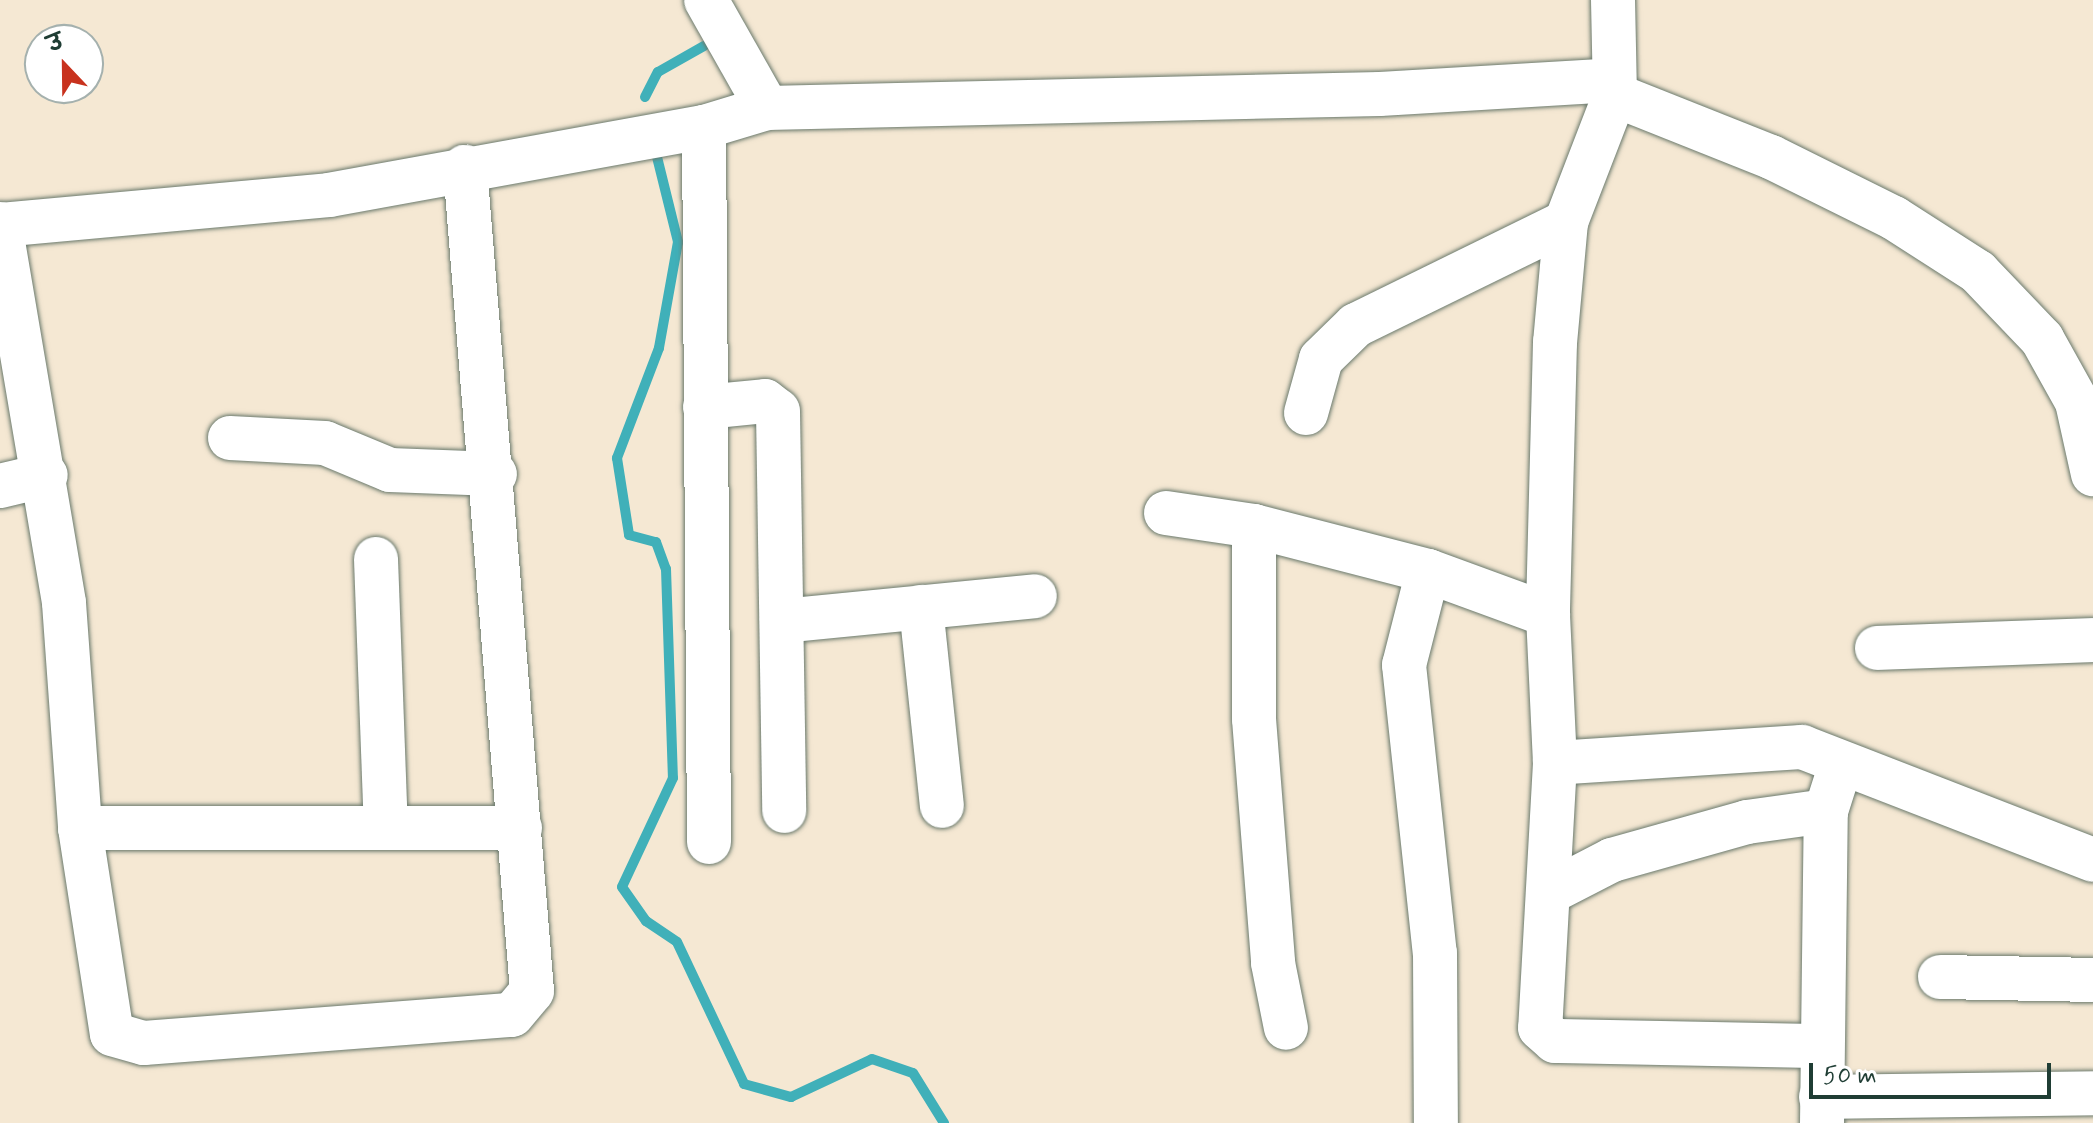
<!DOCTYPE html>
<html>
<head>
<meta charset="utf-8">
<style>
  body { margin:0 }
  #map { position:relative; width:2093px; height:1123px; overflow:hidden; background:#f5e8d3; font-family:Mynerve,"Playpen Sans Deva",sans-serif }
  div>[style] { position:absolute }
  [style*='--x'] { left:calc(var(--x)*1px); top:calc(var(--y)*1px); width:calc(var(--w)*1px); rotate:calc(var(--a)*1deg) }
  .stream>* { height:10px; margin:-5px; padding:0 5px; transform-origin:5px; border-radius:5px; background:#40b0b9 }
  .roads { filter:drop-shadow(0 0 2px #6a796c) drop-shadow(0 0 2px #6a796c) }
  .minor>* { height:44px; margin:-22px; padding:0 22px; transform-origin:22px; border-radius:22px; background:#fff }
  span { translate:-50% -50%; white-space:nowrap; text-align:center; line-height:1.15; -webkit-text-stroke:6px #fff; paint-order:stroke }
  .north { position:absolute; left:24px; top:24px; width:80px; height:80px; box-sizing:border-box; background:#fff; border:2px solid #a5b1ae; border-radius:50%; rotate:338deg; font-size:22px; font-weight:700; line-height:32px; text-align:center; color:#1f3d34 }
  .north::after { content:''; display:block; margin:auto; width:28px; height:36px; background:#c8321e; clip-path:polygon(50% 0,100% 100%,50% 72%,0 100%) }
  .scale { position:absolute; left:1809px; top:1063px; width:242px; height:36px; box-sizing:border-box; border:4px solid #1f3d34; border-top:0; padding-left:10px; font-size:24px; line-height:28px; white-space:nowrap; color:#1f3d34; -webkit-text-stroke:6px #fff; paint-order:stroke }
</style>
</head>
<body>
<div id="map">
  <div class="stream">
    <i style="--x:645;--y:97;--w:28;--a:-63"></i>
    <i style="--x:658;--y:72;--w:53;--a:-29.5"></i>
    <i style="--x:657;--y:157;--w:88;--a:76.1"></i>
    <i style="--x:678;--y:242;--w:108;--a:100.2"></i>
    <i style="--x:659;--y:348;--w:118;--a:110.9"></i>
    <i style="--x:617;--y:458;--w:78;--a:81.1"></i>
    <i style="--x:629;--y:535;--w:28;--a:15"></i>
    <i style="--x:656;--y:542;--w:29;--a:70"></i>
    <i style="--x:666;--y:569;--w:209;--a:88.1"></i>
    <i style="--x:673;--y:778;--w:120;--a:115.1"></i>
    <i style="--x:622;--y:887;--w:42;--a:54.8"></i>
    <i style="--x:646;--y:921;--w:37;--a:34"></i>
    <i style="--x:677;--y:942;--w:157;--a:64.7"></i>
    <i style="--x:744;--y:1084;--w:49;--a:15.5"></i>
    <i style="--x:791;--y:1097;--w:89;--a:-25.1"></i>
    <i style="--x:872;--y:1059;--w:43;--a:18.9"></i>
    <i style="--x:913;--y:1073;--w:59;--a:58.2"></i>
  </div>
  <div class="roads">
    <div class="minor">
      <i style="--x:706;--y:0;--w:124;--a:60.5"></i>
      <i style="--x:1613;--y:0;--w:95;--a:88.8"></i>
      <i style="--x:1615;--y:95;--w:136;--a:111.1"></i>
      <i style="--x:1566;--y:222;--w:121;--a:95.2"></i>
      <i style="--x:1555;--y:342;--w:273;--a:91.5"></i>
      <i style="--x:1548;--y:615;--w:148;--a:87.3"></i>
      <i style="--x:1555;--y:763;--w:265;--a:93.2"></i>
      <i style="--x:1540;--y:1028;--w:20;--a:41"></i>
      <i style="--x:1555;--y:1041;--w:263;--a:1.1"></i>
      <i style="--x:1615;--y:95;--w:168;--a:21.7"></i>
      <i style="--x:1771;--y:157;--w:137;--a:26.4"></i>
      <i style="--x:1894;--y:218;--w:100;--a:32.7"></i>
      <i style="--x:1978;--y:272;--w:93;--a:46.3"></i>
      <i style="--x:2042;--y:339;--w:72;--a:60.9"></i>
      <i style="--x:2077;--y:402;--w:74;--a:77.5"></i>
      <i style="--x:704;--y:127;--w:715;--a:89.6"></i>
      <i style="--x:0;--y:224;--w:384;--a:80.4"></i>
      <i style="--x:64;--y:603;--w:226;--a:85.9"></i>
      <i style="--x:80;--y:828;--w:208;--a:81.2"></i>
      <i style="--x:112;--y:1034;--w:33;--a:16"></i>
      <i style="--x:144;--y:1043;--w:369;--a:-4.4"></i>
      <i style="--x:512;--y:1015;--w:31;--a:-50"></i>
      <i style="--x:532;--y:991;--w:827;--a:-94.65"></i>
      <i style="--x:0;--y:225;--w:330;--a:-5.2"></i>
      <i style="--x:329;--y:195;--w:381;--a:-10.3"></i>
      <i style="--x:704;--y:127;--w:66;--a:-16.8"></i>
      <i style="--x:767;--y:108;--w:613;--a:-1.31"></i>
      <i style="--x:1380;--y:94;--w:234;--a:-3.4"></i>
      <i style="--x:705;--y:407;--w:60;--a:-5.7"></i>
      <i style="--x:765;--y:401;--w:16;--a:38"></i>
      <i style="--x:778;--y:411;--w:400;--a:89.1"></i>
      <i style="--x:1306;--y:413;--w:56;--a:-74.5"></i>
      <i style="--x:1321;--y:359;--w:49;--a:-44.2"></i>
      <i style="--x:1356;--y:325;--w:234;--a:-26.1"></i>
      <i style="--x:230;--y:438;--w:95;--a:3"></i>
      <i style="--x:325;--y:443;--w:70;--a:22.6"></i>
      <i style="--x:390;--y:470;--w:105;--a:2.2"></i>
      <i style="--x:0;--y:486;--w:47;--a:-13.4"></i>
      <i style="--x:1166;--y:513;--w:89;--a:8.4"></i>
      <i style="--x:1254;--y:526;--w:180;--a:14.5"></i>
      <i style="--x:1428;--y:571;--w:128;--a:20.1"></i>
      <i style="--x:1254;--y:526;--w:193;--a:90"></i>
      <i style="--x:1254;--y:719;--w:245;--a:85.5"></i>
      <i style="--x:1273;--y:963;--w:66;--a:78.7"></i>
      <i style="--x:376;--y:559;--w:268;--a:87.9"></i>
      <i style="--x:1428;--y:571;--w:97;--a:104.3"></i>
      <i style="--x:1404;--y:665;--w:290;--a:83.9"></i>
      <i style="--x:1435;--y:953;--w:170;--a:89.7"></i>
      <i style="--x:921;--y:607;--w:200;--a:84"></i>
      <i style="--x:782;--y:621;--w:254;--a:-5.6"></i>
      <i style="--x:1877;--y:648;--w:216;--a:-2.1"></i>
      <i style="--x:1555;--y:763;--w:248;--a:-3.7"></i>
      <i style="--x:1802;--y:747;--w:312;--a:21.2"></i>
      <i style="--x:80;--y:828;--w:440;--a:0"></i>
      <i style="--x:1550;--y:892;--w:70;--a:-27.3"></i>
      <i style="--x:1612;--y:860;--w:140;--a:-15.7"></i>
      <i style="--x:1747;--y:822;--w:80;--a:-7.9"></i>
      <i style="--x:1940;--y:977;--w:153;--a:1.1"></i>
      <i style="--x:1821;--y:1097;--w:272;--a:-0.8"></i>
      <i style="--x:1822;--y:1123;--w:312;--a:-89.3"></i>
      <i style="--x:1826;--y:811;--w:46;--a:-72.3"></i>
    </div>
  </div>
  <div class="north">उ</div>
  <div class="scale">50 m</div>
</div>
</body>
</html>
